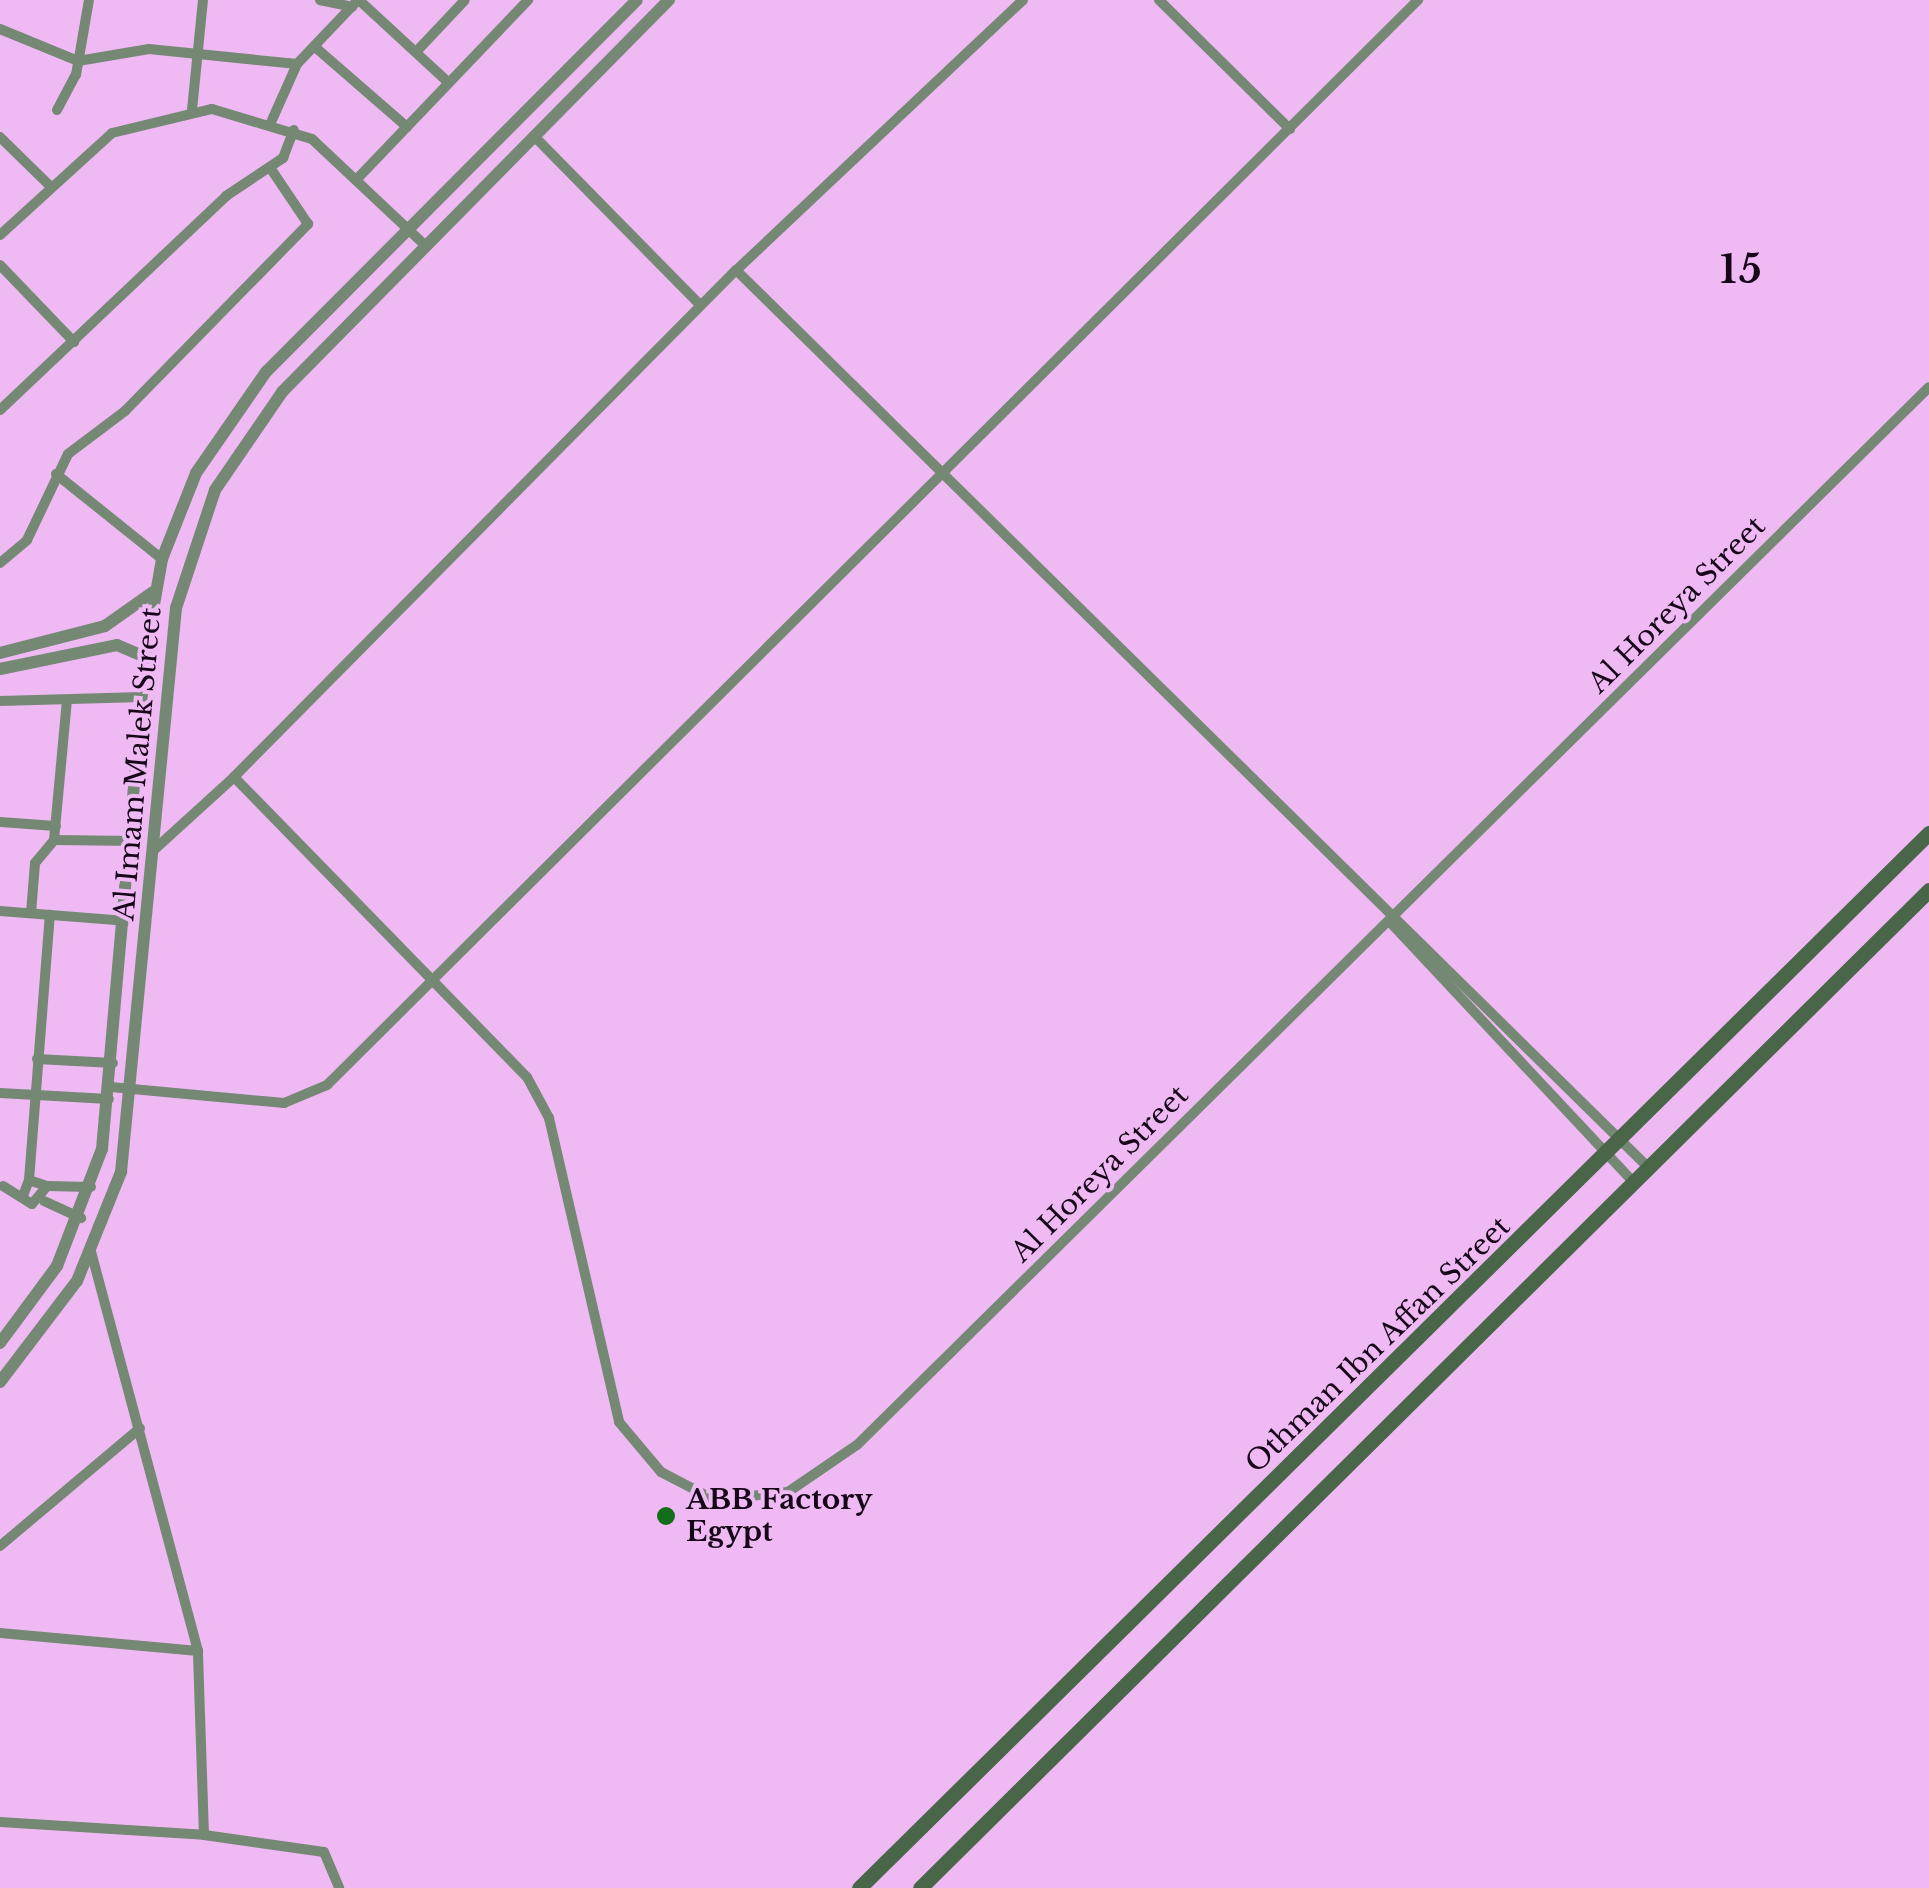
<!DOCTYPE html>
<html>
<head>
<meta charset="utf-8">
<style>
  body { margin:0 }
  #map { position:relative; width:1929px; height:1888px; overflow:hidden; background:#efbaf4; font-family:"Libre Baskerville",serif }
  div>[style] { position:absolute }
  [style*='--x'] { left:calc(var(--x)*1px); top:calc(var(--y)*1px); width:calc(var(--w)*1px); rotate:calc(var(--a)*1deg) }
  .minor>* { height:10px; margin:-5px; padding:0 5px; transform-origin:5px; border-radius:5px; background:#748873 }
  .tertiary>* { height:12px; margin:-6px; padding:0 6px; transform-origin:6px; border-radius:6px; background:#748873 }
  .secondary>* { height:15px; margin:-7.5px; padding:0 7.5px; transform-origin:7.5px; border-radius:7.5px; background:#496648 }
  .dots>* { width:28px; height:28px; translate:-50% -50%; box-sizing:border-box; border:5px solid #efbaf4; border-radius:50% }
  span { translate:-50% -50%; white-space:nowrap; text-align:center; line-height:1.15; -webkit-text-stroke:8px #efbaf4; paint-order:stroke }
  .street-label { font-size:28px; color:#170619 }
  .poi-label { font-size:28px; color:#170619; font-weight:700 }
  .left { translate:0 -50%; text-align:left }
  .district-label { font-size:38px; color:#170619; font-weight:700; letter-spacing:2.5px }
</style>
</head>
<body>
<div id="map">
  <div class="minor">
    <i style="--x:320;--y:0;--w:33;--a:12"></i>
    <i style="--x:359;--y:0;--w:122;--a:42.7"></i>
    <i style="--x:1023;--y:0;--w:394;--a:136.7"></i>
    <i style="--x:736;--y:270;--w:1281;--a:44.53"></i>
    <i style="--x:1159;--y:0;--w:184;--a:44.6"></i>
    <i style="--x:0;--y:29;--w:84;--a:22.3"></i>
    <i style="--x:78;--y:61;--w:72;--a:-9.6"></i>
    <i style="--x:149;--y:49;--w:149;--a:5.8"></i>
    <i style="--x:315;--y:47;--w:122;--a:41"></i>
    <i style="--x:416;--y:52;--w:71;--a:-46.7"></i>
    <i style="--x:57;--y:110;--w:40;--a:-62"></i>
    <i style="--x:76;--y:75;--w:76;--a:-80.2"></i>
    <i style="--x:192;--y:110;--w:111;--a:-84.3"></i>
    <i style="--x:272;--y:120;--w:61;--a:-65.9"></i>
    <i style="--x:297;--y:64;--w:88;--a:-46.4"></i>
    <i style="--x:0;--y:137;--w:69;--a:44.4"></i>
    <i style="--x:535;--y:137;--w:235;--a:45.5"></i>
    <i style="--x:357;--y:179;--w:248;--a:-46.3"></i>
    <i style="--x:0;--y:235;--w:151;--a:-42.3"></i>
    <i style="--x:112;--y:133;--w:103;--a:-13.5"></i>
    <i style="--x:212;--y:109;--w:104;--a:16.7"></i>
    <i style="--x:312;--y:139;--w:156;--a:43.2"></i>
    <i style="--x:0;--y:265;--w:107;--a:46.1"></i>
    <i style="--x:736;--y:270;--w:713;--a:134.72"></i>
    <i style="--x:234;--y:777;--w:419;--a:45.7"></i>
    <i style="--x:527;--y:1077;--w:47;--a:61.8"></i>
    <i style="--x:549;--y:1118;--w:312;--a:77"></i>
    <i style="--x:619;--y:1422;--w:65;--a:50"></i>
    <i style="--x:661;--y:1472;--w:61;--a:27.4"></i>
    <i style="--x:715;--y:1500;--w:73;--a:-6.3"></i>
    <i style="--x:788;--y:1492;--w:83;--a:-34.3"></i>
    <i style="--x:857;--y:1445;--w:1506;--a:-44.62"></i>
    <i style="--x:0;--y:410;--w:311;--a:-43.4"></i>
    <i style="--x:226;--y:196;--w:69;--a:-33.7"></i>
    <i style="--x:283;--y:158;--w:30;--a:-69"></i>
    <i style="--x:56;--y:474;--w:136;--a:38.7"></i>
    <i style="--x:0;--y:563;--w:35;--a:-40"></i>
    <i style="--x:27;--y:540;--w:95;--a:-64.5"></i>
    <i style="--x:68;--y:454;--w:71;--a:-37"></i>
    <i style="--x:125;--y:411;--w:262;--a:-45.6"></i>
    <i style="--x:308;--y:224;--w:66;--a:-123.9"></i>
    <i style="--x:0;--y:701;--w:142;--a:-1.6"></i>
    <i style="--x:0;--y:822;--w:56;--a:4.1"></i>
    <i style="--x:54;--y:840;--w:82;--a:0.7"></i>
    <i style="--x:155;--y:849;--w:107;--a:-42.3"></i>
    <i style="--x:0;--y:911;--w:126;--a:4.5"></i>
    <i style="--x:31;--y:913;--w:50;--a:-85.4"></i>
    <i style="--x:35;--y:863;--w:30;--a:-50"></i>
    <i style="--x:54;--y:840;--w:140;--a:-84.7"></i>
    <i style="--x:1390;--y:922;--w:357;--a:46.9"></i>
    <i style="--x:37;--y:1059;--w:76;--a:3"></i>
    <i style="--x:111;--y:1087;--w:174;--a:5.3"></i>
    <i style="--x:284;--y:1103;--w:47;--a:-22.7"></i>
    <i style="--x:327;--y:1085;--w:1539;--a:-44.84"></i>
    <i style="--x:0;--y:1093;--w:109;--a:3.2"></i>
    <i style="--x:29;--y:1180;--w:266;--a:-85.5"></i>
    <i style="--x:3;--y:1186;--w:34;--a:32"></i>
    <i style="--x:32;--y:1204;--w:23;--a:-50"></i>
    <i style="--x:47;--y:1186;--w:19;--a:-162"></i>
    <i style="--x:29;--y:1180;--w:17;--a:111"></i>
    <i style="--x:47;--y:1186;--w:44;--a:1.3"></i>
    <i style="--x:44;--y:1201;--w:41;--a:24.7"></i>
    <i style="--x:0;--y:1546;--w:183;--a:-40.1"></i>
    <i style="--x:0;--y:1633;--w:199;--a:5.2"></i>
    <i style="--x:0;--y:1822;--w:204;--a:3.6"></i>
    <i style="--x:204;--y:1835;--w:184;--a:-91.9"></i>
    <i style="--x:198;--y:1651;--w:413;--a:-105"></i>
    <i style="--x:204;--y:1835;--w:121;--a:8.1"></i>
    <i style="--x:324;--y:1852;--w:39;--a:67"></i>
  </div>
  <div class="tertiary">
    <i style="--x:0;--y:653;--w:108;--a:-14.4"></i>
    <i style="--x:105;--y:626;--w:59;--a:-35.3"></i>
    <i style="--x:0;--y:669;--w:119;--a:-11.6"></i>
    <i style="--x:117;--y:645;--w:30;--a:23"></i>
    <i style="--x:0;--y:1343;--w:96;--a:-53.5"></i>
    <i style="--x:57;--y:1266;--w:125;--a:-69"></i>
    <i style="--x:102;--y:1149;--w:501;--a:-84.96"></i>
    <i style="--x:146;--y:650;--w:92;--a:-80"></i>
    <i style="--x:162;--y:559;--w:92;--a:-68.4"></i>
    <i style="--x:196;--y:473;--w:123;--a:-55.3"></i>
    <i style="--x:266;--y:372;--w:525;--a:-45.08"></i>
    <i style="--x:0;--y:1382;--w:127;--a:-52.7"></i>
    <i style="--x:77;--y:1281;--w:118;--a:-68"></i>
    <i style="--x:121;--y:1172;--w:567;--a:-84.43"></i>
    <i style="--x:176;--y:608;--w:124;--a:-71.7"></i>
    <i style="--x:215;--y:490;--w:119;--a:-55.6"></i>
    <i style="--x:282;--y:392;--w:551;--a:-45.37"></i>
  </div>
  <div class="secondary">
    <i style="--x:859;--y:1888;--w:1503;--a:-44.6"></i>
    <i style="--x:920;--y:1888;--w:1419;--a:-44.69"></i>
  </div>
  <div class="dots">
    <i style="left:666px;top:1516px;background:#136e19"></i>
  </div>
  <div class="street-label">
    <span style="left:1677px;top:605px;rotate:-45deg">Al Horeya Street</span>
    <span style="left:138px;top:764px;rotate:-85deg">Al Imam Malek Street</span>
    <span style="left:1100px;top:1174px;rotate:-45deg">Al Horeya Street</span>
    <span style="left:1378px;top:1345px;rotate:-44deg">Othman Ibn Affan Street</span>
  </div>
  <div class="poi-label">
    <span class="left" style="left:686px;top:1516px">ABB Factory<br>Egypt</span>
  </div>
  <div class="district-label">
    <span style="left:1742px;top:270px">15</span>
  </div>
</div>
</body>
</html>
